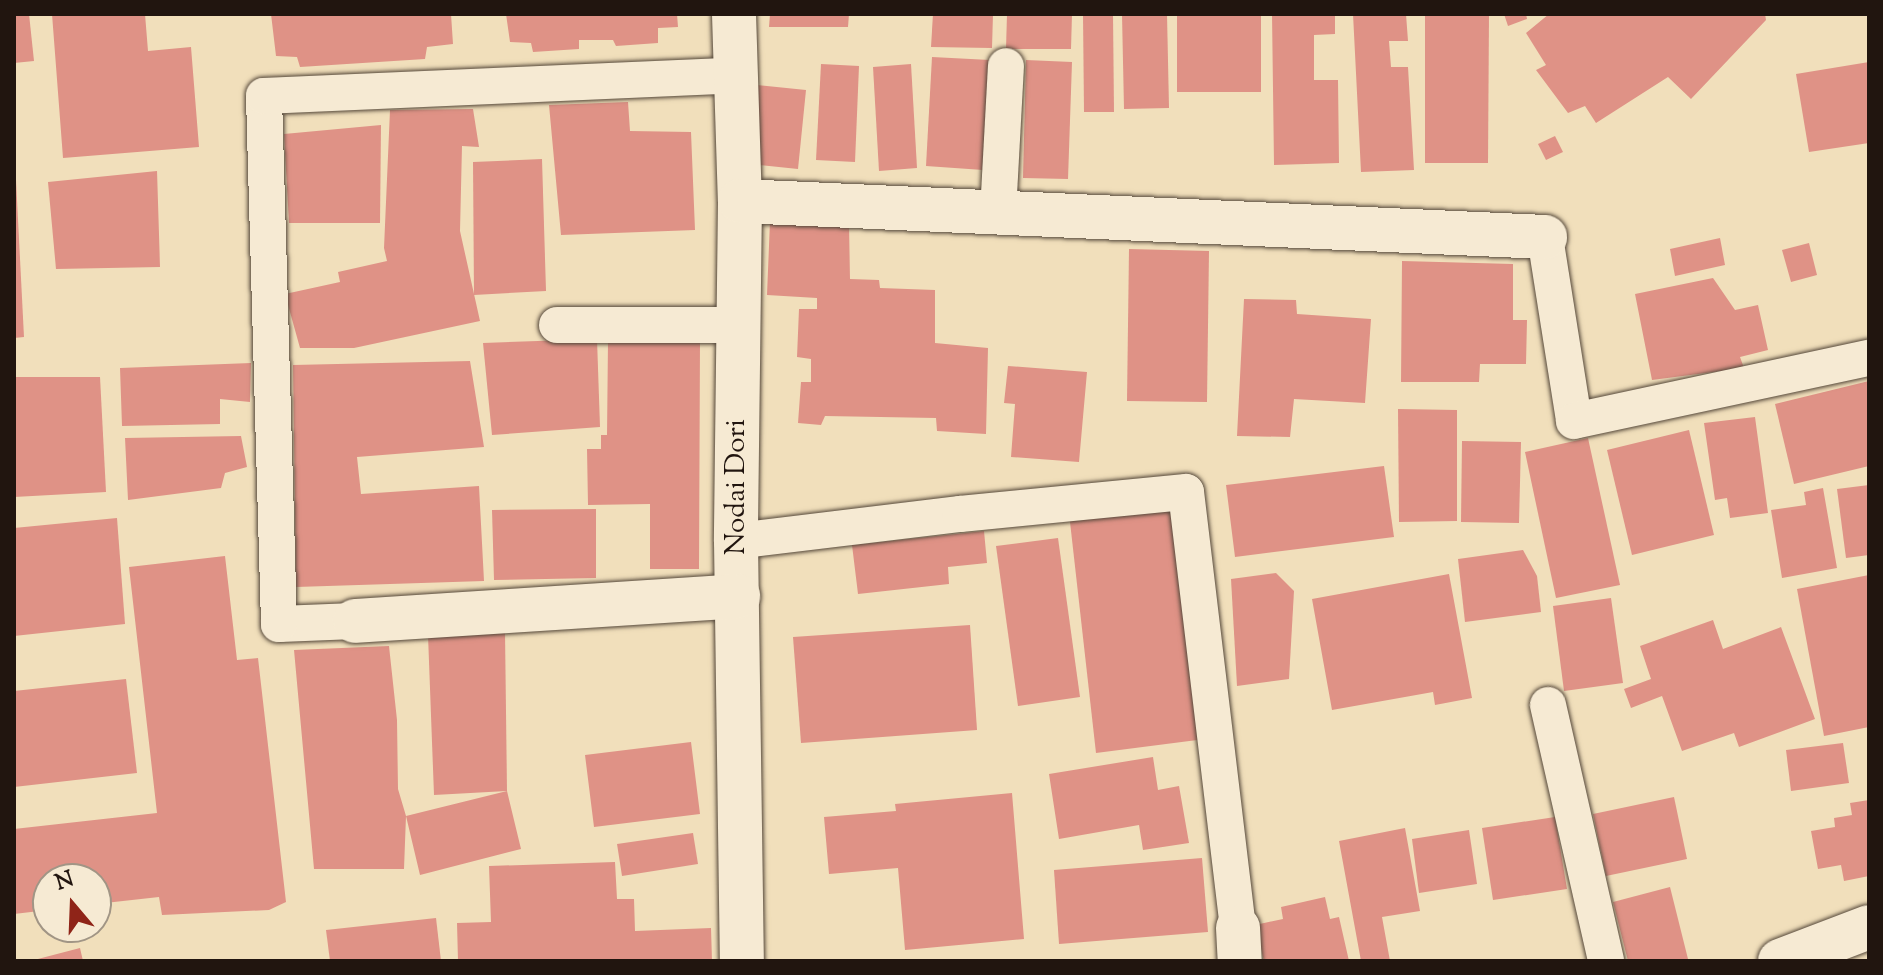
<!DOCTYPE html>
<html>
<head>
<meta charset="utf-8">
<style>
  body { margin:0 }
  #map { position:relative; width:1883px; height:975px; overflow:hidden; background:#f1dfbb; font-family:"Sorts Mill Goudy",serif }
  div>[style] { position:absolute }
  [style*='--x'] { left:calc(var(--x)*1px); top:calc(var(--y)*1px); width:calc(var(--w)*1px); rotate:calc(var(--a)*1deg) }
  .building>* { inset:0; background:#df9286 }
  .roads { filter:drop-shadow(0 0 2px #55483a) drop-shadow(0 0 2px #55483a) }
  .service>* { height:36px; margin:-18px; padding:0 18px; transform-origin:18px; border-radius:18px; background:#f6ead3 }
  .minor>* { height:44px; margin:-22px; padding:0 22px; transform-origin:22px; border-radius:22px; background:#f6ead3 }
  span { translate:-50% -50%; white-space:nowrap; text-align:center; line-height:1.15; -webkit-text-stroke:6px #f6ead3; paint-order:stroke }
  .street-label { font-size:28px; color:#21150f }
  .frame { position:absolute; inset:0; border:16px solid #21150f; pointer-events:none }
  .north { position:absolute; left:32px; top:863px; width:80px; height:80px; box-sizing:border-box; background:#f6ead3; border:2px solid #a19585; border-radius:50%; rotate:341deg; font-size:22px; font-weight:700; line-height:32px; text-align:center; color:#21150f }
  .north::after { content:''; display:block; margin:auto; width:28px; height:36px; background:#8f2418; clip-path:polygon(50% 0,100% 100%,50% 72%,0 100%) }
</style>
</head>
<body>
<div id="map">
  <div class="building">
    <i style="clip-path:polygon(14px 14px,29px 14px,34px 61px,14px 63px)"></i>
    <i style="clip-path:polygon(52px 14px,145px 14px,148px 51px,191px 47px,199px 147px,63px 158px)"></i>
    <i style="clip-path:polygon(271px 14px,451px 14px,453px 44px,427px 47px,425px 59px,300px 67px,297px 57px,276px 56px)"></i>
    <i style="clip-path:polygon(506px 14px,677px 14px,678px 27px,658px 28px,658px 43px,616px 46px,613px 40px,579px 40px,579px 49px,533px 52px,531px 43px,510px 42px)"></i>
    <i style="clip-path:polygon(770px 14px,849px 14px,848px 27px,769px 27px)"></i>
    <i style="clip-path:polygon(933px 14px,993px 14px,992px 48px,931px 47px)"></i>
    <i style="clip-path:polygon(1007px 14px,1072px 14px,1071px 49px,1006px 49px)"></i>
    <i style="clip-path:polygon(1083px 14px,1113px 14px,1114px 112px,1084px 112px)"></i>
    <i style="clip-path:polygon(1122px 14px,1167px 14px,1169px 108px,1124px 109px)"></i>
    <i style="clip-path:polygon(1177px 14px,1261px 14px,1261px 92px,1177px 92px)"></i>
    <i style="clip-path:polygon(1272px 14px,1335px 14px,1335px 34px,1314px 35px,1314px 80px,1338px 80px,1339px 163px,1274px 165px)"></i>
    <i style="clip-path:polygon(1353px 14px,1406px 14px,1408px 41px,1389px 41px,1391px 67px,1408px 67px,1414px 170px,1361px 172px)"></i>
    <i style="clip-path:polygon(1425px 14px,1489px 14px,1488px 163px,1425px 163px)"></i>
    <i style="clip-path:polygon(1504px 14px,1526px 14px,1527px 19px,1508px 26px)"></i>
    <i style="clip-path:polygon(1549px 14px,1765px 14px,1766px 20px,1691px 99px,1668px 77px,1596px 123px,1585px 106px,1568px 113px,1536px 70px,1546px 65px,1526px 33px)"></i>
    <i style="clip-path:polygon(932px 57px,990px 60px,983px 170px,926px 166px)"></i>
    <i style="clip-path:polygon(1026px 60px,1072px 62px,1068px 179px,1023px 178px)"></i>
    <i style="clip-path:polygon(1869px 62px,1869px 143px,1809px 152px,1796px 74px)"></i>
    <i style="clip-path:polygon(821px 64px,859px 66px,855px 162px,816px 160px)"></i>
    <i style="clip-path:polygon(911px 64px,917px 168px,879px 171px,873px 67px)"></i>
    <i style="clip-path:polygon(757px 85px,806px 90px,798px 169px,749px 164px)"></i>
    <i style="clip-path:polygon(628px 102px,630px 131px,691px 132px,695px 230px,561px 235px,549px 105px)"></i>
    <i style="clip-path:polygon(473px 109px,479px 147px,462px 146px,460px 231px,480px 321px,354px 348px,300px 348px,285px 294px,340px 282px,338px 272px,387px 261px,384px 248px,390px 110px)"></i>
    <i style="clip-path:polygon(381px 125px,380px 223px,289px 223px,284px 134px)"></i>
    <i style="clip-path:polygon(1555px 136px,1563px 152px,1546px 160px,1538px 144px)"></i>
    <i style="clip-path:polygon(542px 159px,546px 291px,474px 295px,473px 162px)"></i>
    <i style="clip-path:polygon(157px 171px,160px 267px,56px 269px,48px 182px)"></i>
    <i style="clip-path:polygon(16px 180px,24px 337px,14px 338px,14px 181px)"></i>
    <i style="clip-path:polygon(770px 221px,849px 223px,850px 279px,879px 280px,880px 288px,935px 290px,935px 343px,988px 348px,986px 434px,937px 431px,936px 418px,825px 416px,821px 425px,798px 423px,801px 382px,811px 382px,811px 359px,797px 357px,799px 309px,817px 309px,817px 298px,767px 295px)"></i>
    <i style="clip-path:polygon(1720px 238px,1725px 265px,1675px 276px,1670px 249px)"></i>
    <i style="clip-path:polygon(1809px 243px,1817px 275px,1791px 282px,1782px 250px)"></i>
    <i style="clip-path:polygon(1129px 249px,1209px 251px,1207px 402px,1127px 401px)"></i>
    <i style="clip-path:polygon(1402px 261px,1513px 264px,1513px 320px,1527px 320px,1526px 364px,1480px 364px,1479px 382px,1401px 382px)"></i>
    <i style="clip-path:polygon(1713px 278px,1735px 310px,1758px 305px,1768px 350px,1740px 357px,1744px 368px,1652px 380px,1635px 294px)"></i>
    <i style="clip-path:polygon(1244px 299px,1296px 300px,1297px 314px,1371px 319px,1365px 403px,1294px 399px,1290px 437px,1237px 436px)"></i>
    <i style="clip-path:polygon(597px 339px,600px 427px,492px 435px,483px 343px)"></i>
    <i style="clip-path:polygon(608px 341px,700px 341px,699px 569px,650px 569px,650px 504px,588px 505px,587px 449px,601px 449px,601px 435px,607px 435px)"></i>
    <i style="clip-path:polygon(470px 361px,484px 447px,357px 457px,361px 494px,479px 486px,484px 581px,296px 587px,293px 365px)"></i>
    <i style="clip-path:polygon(251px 363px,250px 402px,220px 399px,220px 424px,122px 426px,120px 368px)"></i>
    <i style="clip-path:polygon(1008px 366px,1087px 372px,1079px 462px,1011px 457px,1015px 404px,1004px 403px)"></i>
    <i style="clip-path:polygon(14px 377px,100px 377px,106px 492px,14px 497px)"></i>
    <i style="clip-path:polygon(1869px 381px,1869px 466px,1794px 484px,1775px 404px)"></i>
    <i style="clip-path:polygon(1398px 409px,1457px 410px,1457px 521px,1399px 522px)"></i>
    <i style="clip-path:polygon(1755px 417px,1768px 513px,1730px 518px,1727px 498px,1715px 500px,1704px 423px)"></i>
    <i style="clip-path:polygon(1689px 430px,1714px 535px,1632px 555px,1607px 450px)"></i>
    <i style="clip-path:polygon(241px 436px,247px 467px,225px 473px,221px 488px,128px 500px,125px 438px)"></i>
    <i style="clip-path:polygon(1588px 438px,1620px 585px,1556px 598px,1525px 452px)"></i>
    <i style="clip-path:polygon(1462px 441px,1521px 442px,1519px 523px,1461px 522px)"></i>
    <i style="clip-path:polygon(1384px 466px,1394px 537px,1235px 557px,1226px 485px)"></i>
    <i style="clip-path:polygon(1869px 485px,1869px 555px,1846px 558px,1837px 489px)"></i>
    <i style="clip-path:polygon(1823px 488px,1837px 568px,1782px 578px,1771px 510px,1806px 505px,1804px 492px)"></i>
    <i style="clip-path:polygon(1177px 501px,1205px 739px,1096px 753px,1069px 513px)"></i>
    <i style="clip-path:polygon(596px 509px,596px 578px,494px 580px,492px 510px)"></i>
    <i style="clip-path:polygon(117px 518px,125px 624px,14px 636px,14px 528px)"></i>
    <i style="clip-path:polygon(984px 531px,987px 563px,948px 567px,949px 584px,858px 594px,852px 545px)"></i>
    <i style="clip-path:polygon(1058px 538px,1080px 697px,1018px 706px,996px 546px)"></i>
    <i style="clip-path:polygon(1523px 550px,1537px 576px,1541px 612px,1465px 622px,1458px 559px)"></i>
    <i style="clip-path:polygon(225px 556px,237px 660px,258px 658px,286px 902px,269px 910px,162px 915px,159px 897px,96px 904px,96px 879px,48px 879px,48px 910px,14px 914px,14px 829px,157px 813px,129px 567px)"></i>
    <i style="clip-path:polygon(1276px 573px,1294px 591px,1289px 679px,1237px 686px,1231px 579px)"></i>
    <i style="clip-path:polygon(1449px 574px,1472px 698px,1435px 705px,1433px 692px,1332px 710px,1312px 599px)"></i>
    <i style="clip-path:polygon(1869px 575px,1869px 727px,1824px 736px,1797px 589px)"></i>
    <i style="clip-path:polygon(1611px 598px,1623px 683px,1564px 691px,1553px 606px)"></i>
    <i style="clip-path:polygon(1713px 620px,1723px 649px,1781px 627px,1815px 719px,1739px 747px,1734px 733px,1682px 751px,1662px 696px,1631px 708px,1624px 689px,1651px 679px,1640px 646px)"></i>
    <i style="clip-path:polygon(970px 625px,977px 730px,801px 743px,793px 637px)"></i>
    <i style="clip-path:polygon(505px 632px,507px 791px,434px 795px,428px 635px)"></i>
    <i style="clip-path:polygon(389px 646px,397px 720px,398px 789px,406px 816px,507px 791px,521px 849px,420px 875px,406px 816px,404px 869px,314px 869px,294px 650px)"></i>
    <i style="clip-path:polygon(126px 679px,137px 773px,14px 787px,14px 691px)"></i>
    <i style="clip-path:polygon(691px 742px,700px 814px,594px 827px,585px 755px)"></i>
    <i style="clip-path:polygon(1843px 743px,1849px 783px,1791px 791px,1786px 750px)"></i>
    <i style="clip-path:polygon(1153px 757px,1158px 790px,1179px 786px,1189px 843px,1143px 850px,1139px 825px,1059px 839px,1049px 774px)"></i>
    <i style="clip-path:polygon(1012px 793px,1024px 939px,905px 950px,898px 868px,829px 874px,824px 817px,896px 811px,895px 804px)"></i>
    <i style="clip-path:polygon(1674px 797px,1687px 859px,1606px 876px,1593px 814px)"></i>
    <i style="clip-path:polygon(1869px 800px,1869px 876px,1844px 881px,1841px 865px,1818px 869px,1811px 831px,1835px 827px,1834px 818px,1852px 815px,1850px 803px)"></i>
    <i style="clip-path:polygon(1555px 817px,1567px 889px,1493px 900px,1482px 828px)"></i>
    <i style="clip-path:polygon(1405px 828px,1420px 911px,1382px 917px,1390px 961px,1361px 961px,1339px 841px)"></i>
    <i style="clip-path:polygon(1469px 830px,1477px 884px,1419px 893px,1412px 839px)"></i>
    <i style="clip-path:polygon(693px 833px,698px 864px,622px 876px,617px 844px)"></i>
    <i style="clip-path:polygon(1202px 858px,1208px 932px,1059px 944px,1054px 870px)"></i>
    <i style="clip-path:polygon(615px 862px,617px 899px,634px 899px,635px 931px,711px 928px,712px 961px,458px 961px,457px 923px,491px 922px,489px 866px)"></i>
    <i style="clip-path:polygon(1670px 887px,1688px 959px,1628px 961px,1613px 902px)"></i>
    <i style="clip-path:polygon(1325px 897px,1330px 919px,1339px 917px,1349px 961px,1264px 961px,1255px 925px,1283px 919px,1281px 907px)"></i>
    <i style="clip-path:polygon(436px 918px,441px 961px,330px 961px,326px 930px)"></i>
    <i style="clip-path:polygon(80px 948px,83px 961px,34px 961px,34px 960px)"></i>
  </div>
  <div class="roads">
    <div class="service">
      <i style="--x:998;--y:213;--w:147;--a:-86.9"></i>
      <i style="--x:1545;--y:237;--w:186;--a:81"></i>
      <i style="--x:1574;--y:421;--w:302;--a:-12.1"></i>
      <i style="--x:557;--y:325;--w:182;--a:0"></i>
      <i style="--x:736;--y:541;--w:226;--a:-6.9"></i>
      <i style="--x:960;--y:514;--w:227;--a:-5.6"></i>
      <i style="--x:1186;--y:492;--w:439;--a:83.2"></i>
      <i style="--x:355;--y:621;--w:76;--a:177.7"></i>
      <i style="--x:279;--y:624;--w:528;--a:-91.63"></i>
      <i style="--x:264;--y:96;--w:472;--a:-2.5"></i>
      <i style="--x:1548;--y:705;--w:262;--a:77.2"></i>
    </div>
    <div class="minor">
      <i style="--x:734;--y:14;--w:187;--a:88.2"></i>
      <i style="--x:740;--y:201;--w:340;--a:90.7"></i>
      <i style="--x:736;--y:541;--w:420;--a:89.2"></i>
      <i style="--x:740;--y:201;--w:806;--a:2.56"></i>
      <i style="--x:355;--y:621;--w:384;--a:-3.7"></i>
      <i style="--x:1238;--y:928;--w:33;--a:87"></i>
      <i style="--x:1780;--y:961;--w:95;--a:-20.9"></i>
    </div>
  </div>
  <div class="street-label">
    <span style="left:737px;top:487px;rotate:-90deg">Nodai Dori</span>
  </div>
  <div class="frame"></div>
  <div class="north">N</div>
</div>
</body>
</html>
